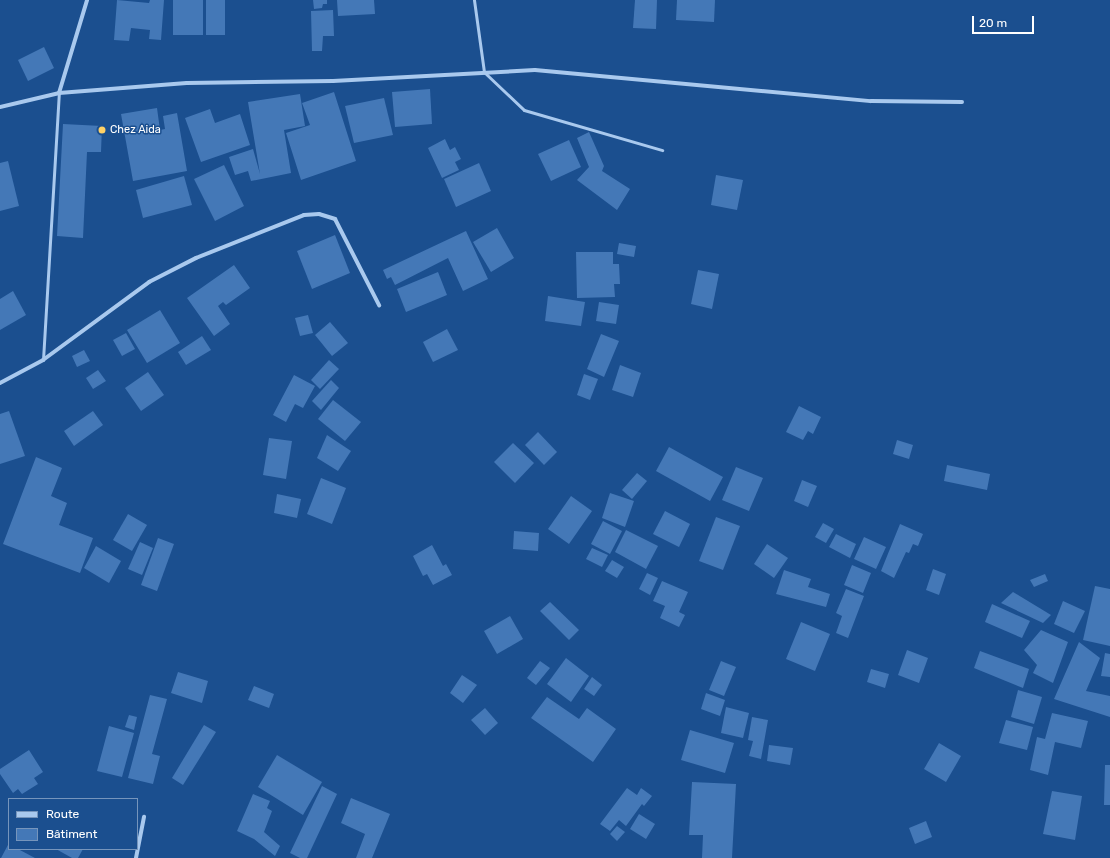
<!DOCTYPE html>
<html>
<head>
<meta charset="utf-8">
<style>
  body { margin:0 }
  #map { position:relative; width:1110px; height:858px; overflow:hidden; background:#1b4f8f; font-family:Rubik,sans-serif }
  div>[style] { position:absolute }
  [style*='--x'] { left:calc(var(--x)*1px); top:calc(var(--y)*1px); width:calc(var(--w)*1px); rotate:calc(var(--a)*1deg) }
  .building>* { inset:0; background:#4478b7 }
  .lane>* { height:3px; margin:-1.5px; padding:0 1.5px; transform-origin:1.5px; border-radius:1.5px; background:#a9c9ee }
  .street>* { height:4px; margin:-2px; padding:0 2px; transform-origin:2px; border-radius:2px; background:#a9c9ee }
  .dots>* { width:11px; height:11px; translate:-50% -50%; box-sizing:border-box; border:2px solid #1b4f8f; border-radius:50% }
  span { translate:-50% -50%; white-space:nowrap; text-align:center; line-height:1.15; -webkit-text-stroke:3px #1b4f8f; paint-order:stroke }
  .poi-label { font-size:11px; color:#fff }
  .left { translate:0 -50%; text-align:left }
  .legend { position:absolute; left:8px; top:798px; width:130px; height:52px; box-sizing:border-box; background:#1b4f8f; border:1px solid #7695bc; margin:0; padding:5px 7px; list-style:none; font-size:12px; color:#fff }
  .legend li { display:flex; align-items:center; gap:8px; height:20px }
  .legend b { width:20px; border:1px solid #7695bc }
  .scale { position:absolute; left:972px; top:16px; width:62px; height:18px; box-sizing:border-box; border:2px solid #fff; border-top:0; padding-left:5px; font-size:12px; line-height:14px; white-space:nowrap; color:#fff; -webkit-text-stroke:3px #1b4f8f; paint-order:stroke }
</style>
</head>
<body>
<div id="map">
  <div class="building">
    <i style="clip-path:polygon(117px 0,149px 3px,150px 0,164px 0,161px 40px,149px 39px,150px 30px,131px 28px,129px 41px,114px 40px)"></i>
    <i style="clip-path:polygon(173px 0,203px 0,203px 35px,173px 35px)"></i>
    <i style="clip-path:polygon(206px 0,225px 0,225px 35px,206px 35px)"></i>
    <i style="clip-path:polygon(313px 0,327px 0,327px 4px,323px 4px,322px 8px,314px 9px)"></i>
    <i style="clip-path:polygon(337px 0,374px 0,375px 14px,338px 16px)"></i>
    <i style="clip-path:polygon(635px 0,657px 0,656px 29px,633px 28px)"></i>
    <i style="clip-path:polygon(677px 0,715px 0,714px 22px,676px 20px)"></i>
    <i style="clip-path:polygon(333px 10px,334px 36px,323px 36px,322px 51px,312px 51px,311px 11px)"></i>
    <i style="clip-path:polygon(44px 47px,54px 68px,28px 81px,18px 60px)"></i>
    <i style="clip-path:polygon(430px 89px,432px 124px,395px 127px,392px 92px)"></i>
    <i style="clip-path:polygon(334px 92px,356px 161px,301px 180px,286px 133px,310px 125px,302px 103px)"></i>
    <i style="clip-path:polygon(300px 94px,305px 126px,284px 130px,291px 173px,251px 181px,248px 171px,235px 175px,229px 157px,253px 149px,260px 174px,248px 102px)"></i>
    <i style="clip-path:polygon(384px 98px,393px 135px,354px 143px,345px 106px)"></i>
    <i style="clip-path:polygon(157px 108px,160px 130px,165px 129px,163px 116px,177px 113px,187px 171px,133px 181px,121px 114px)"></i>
    <i style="clip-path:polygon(210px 109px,215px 123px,240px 114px,250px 145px,201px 162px,185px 118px)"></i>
    <i style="clip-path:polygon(63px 124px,102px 126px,101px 152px,87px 152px,83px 238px,57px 236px)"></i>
    <i style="clip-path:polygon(589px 132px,604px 166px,602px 171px,630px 189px,617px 210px,577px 180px,589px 167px,577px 138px)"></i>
    <i style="clip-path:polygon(445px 139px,450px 150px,455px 147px,461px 159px,455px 162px,459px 170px,442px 178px,428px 148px)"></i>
    <i style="clip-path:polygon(569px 140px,581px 167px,551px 181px,538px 154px)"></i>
    <i style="clip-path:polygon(8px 161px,19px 206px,0 211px,0 163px)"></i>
    <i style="clip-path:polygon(479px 163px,491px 191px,456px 207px,444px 179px)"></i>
    <i style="clip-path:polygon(224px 165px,244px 206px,215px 221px,194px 179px)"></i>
    <i style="clip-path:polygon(716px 175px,743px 180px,737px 210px,711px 205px)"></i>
    <i style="clip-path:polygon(184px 176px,192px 205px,143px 218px,136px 190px)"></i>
    <i style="clip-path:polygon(497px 228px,514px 258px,491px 272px,473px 242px)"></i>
    <i style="clip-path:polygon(466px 231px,488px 279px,463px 291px,448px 258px,395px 285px,391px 277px,387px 279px,383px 270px)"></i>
    <i style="clip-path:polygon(335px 235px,350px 273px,312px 289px,297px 251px)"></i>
    <i style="clip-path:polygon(619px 243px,636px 246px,634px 257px,617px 254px)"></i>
    <i style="clip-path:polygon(576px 252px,613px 252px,613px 264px,619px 264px,620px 284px,614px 284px,615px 297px,577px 298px)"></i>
    <i style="clip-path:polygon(234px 265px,250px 288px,226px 305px,223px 302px,218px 306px,230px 324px,214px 336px,187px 298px)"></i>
    <i style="clip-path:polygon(698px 270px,719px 274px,712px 309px,691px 304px)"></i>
    <i style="clip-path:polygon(438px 272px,447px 295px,406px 312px,397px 289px)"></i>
    <i style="clip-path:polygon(13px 291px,26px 315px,0 330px,0 299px)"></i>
    <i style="clip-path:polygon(548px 296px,585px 302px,581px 326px,545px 321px)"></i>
    <i style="clip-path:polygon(599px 302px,619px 305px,616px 324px,596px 321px)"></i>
    <i style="clip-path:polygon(160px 310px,180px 343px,147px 363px,127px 330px)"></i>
    <i style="clip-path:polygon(308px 315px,313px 333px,300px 336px,295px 318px)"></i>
    <i style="clip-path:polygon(330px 322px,348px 343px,332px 356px,315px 335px)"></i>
    <i style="clip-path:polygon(447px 329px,458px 350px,433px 362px,423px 342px)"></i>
    <i style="clip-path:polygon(126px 333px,135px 349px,122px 356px,113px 340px)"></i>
    <i style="clip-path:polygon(601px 334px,619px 341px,604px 377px,587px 369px)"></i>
    <i style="clip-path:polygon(202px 336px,211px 350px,186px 365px,178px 352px)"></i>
    <i style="clip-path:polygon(84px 350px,90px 361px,77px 367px,72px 356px)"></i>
    <i style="clip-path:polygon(329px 360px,339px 369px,320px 389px,311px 380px)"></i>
    <i style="clip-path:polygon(620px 365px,641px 373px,633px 397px,612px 390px)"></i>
    <i style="clip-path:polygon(98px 370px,106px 381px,93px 389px,86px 378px)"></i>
    <i style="clip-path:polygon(148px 372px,164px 395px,141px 411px,125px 388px)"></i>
    <i style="clip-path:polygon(584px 374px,598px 379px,590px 400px,577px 395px)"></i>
    <i style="clip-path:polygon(294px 375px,315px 386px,303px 408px,295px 404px,286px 422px,273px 415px)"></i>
    <i style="clip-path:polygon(331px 380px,339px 388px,321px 410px,312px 401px)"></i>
    <i style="clip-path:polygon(333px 400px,361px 422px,345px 441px,318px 419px)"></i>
    <i style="clip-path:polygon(799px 406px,821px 417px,813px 434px,808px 431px,803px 440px,786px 432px)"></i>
    <i style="clip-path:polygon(9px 411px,25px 456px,0 464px,0 414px)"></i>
    <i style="clip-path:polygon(93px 411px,103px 425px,74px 446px,64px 431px)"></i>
    <i style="clip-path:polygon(538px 432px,557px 452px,544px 465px,525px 445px)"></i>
    <i style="clip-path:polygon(327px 435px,351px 451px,338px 471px,317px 458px)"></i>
    <i style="clip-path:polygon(269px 438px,292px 441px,286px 479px,263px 475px)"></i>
    <i style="clip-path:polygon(897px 440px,913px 445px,909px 459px,893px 454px)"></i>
    <i style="clip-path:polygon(513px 443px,534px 463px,515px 483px,494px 462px)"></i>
    <i style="clip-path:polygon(669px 447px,723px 477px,710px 501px,656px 471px)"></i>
    <i style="clip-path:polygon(36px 457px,62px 468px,51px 496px,67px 503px,59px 525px,93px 538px,80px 573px,3px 544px)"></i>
    <i style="clip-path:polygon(947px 465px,990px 474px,987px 490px,944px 481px)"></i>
    <i style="clip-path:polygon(736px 467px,763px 478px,749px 511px,722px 500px)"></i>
    <i style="clip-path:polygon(637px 473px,647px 481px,632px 499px,622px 490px)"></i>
    <i style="clip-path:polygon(321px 478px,346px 488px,332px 524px,307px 514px)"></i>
    <i style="clip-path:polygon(802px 480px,817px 486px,808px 507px,794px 501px)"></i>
    <i style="clip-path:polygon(610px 493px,634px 501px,625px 527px,602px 518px)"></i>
    <i style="clip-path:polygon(277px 494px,301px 499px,297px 518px,274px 513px)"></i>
    <i style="clip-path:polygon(571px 496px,592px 511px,569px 544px,548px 529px)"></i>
    <i style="clip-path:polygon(665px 511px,690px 524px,679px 547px,653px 534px)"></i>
    <i style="clip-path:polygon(128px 514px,147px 525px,132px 551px,113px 540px)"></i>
    <i style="clip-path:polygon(716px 517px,740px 526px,723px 570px,699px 561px)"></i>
    <i style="clip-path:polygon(603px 521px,622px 531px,610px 554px,591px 544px)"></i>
    <i style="clip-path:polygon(823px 523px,834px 529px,826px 543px,815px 537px)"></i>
    <i style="clip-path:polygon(900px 524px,923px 534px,918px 546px,913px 544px,909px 553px,906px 552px,894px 578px,881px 571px)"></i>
    <i style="clip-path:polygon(626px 530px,658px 546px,646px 569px,615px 552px)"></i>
    <i style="clip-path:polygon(514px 531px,539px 533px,538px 551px,513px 549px)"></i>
    <i style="clip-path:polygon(836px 534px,856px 544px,850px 558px,829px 547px)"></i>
    <i style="clip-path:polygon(864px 537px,886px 547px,876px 569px,854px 559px)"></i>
    <i style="clip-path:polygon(158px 538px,174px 544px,157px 591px,141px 585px)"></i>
    <i style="clip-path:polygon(140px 542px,153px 548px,142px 575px,128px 569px)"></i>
    <i style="clip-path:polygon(767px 544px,788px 558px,774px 578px,754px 564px)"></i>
    <i style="clip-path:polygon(432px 545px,443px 566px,446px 564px,452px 575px,433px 585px,427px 574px,423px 576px,413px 556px)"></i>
    <i style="clip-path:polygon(96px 546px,121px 561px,109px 583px,84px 568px)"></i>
    <i style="clip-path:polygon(592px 548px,608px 555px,602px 567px,586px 559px)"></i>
    <i style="clip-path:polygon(612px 560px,624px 567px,617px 578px,605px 571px)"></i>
    <i style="clip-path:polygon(852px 565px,871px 573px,863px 593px,844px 585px)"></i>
    <i style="clip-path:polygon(933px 569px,946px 574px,939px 595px,926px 590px)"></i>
    <i style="clip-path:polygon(784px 570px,811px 579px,808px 587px,830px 594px,826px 607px,776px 594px)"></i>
    <i style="clip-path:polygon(647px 573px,658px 578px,650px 595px,639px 589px)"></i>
    <i style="clip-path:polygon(1045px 574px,1048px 581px,1034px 587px,1030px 580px)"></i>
    <i style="clip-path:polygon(662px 581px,688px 592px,679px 612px,685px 615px,679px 627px,660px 618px,665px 606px,653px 601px)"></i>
    <i style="clip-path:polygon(1095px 586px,1110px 589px,1110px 646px,1083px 640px)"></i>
    <i style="clip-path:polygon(846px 589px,864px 596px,848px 638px,836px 633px,842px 616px,836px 613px)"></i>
    <i style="clip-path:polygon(1013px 592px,1051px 615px,1043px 623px,1001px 603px)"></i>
    <i style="clip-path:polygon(1063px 601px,1085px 611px,1074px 633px,1054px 624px)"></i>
    <i style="clip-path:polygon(550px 602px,579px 630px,569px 640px,540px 611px)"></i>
    <i style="clip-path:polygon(992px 604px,1030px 621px,1022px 638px,985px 622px)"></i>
    <i style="clip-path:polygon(510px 616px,523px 639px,497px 654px,484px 631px)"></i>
    <i style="clip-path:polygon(801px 622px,830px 634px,815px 671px,786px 659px)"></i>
    <i style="clip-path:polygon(1041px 630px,1068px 642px,1053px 683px,1033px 673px,1037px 665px,1024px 650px)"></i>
    <i style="clip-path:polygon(1079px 642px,1100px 658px,1086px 691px,1110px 696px,1110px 717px,1054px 699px)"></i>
    <i style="clip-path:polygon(907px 650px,928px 658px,919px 683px,898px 675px)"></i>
    <i style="clip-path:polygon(980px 651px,1029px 669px,1023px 688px,974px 668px)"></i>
    <i style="clip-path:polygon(1105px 653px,1110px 654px,1110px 677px,1101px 676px)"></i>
    <i style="clip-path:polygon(566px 658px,589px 676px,571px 702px,547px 684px)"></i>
    <i style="clip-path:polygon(540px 661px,550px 668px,536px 685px,527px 678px)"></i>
    <i style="clip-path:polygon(721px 661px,736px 667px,724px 696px,709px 690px)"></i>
    <i style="clip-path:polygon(871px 669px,889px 674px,885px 688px,867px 682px)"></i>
    <i style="clip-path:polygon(178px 672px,208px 681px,202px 703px,171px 693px)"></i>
    <i style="clip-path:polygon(462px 675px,477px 685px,463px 703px,450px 693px)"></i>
    <i style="clip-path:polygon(592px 677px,602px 685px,594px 696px,584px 689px)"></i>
    <i style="clip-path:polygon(254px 686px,274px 694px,269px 708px,248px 700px)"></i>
    <i style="clip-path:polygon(1018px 690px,1042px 697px,1034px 724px,1011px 717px)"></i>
    <i style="clip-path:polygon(706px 693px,725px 700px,720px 716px,701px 709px)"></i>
    <i style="clip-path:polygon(150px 695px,167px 699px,152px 754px,160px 756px,153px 784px,128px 778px)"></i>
    <i style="clip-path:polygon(547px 697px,579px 719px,587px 708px,616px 729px,593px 762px,531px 718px)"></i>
    <i style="clip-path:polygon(726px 707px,749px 713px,743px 738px,721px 733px)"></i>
    <i style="clip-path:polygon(485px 708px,498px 723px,485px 735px,471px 720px)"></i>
    <i style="clip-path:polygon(1052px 713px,1088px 721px,1081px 748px,1055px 742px,1048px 775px,1030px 770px,1037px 737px,1045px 739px)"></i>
    <i style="clip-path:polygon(129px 715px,137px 717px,134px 730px,125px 727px)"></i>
    <i style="clip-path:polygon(752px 717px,768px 720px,761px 759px,749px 756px,753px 741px,748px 740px)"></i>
    <i style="clip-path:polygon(1006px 720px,1033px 727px,1027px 750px,999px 743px)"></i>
    <i style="clip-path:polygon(204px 725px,216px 732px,183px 785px,172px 778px)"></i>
    <i style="clip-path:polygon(109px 726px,134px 733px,122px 777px,97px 771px)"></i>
    <i style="clip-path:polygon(690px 730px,734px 743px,725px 773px,681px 760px)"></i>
    <i style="clip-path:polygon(939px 743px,961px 756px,946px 782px,924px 769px)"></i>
    <i style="clip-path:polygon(769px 745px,793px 748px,790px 765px,767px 761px)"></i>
    <i style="clip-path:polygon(29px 750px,43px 772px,34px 778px,38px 784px,22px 794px,18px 789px,13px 793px,0 774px,0 769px)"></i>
    <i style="clip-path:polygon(277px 755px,322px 782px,303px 815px,258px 787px)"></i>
    <i style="clip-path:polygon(1105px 765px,1110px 765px,1110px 805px,1104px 805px)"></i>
    <i style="clip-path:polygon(692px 782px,736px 784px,732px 858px,702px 858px,703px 835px,689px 835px)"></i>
    <i style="clip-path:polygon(322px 786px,337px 794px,307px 858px,300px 858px,290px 853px)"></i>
    <i style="clip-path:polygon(627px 788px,637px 795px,641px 788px,652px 796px,644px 806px,642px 804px,626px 826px,619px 820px,610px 831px,600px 824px)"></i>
    <i style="clip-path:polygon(1052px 791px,1082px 796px,1075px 840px,1043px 834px)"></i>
    <i style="clip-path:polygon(253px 794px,270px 801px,267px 808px,272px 811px,264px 832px,280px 846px,275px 856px,254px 839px,237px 831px)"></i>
    <i style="clip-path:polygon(351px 798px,390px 814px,372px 858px,356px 858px,365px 834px,341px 823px)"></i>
    <i style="clip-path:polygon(639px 814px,655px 824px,646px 839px,630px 829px)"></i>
    <i style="clip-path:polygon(926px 821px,932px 837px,915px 844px,909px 828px)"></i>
    <i style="clip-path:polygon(617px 826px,625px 832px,617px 841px,610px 834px)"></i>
    <i style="clip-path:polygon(9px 843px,9px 849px,18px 849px,35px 858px,1px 858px)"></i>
    <i style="clip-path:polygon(56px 849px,83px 849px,78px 858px,72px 858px)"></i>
  </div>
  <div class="lane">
    <i style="--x:474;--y:0;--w:73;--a:82.1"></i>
    <i style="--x:484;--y:72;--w:55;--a:43.5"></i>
    <i style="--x:524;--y:110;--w:144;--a:16.2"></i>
    <i style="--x:43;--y:360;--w:267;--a:-86.6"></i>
  </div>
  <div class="street">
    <i style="--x:59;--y:93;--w:97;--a:-73.2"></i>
    <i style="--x:0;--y:107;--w:61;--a:-13.3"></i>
    <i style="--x:59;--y:93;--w:128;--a:-4.5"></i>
    <i style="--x:187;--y:83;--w:146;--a:-0.8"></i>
    <i style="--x:333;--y:81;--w:202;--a:-3.1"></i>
    <i style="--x:535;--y:70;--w:337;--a:5.3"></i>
    <i style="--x:871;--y:101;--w:91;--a:0.6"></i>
    <i style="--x:0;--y:383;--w:49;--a:-28.1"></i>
    <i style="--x:43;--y:360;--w:132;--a:-36.3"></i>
    <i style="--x:149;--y:282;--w:53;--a:-27.1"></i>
    <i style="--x:196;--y:258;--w:116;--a:-21.7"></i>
    <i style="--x:304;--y:215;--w:15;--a:-4"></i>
    <i style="--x:319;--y:214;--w:17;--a:17"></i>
    <i style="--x:335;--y:219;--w:97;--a:62.9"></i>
    <i style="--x:136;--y:858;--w:42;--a:-79"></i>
  </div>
  <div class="dots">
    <i style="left:102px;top:130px;background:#ffd166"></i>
  </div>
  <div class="poi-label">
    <span class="left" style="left:110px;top:130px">Chez Aida</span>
  </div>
  <ul class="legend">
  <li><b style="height:5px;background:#a9c9ee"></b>Route</li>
  <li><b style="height:11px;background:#4478b7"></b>Bâtiment</li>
  </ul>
  <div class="scale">20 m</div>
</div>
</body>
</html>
